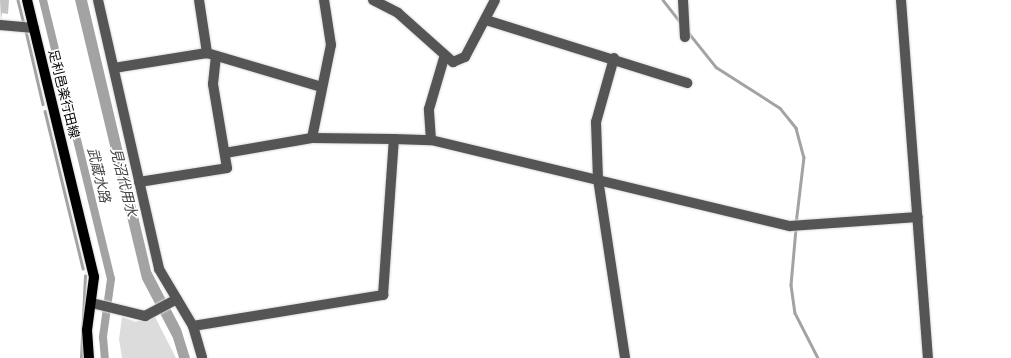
<!DOCTYPE html>
<html>
<head>
<meta charset="utf-8">
<style>
  body { margin:0 }
  #map { position:relative; width:1011px; height:358px; overflow:hidden; background:#fff; font-family:"Space Grotesk","Noto Sans JP",sans-serif }
  div>[style] { position:absolute }
  [style*='--x'] { left:calc(var(--x)*1px); top:calc(var(--y)*1px); width:calc(var(--w)*1px); rotate:calc(var(--a)*1deg) }
  .green>* { inset:0; background:#dcdcdc }
  .water>* { inset:0; background:#a3a3a3 }
  .stream>* { height:2.5px; margin:-1.25px; padding:0 1.25px; transform-origin:1.25px; border-radius:1.25px; background:#a3a3a3 }
  .canal>* { height:8px; margin:-4px; padding:0 4px; transform-origin:4px; border-radius:4px; background:#a3a3a3 }
  .building>* { inset:0; background:#c4c4c4 }
  .roads { filter:drop-shadow(0 0 1px #dbdbdb) drop-shadow(0 0 1px #dbdbdb) }
  .minor>* { height:10px; margin:-5px; padding:0 5px; transform-origin:5px; border-radius:5px; background:#555 }
  .major>* { height:10px; margin:-5px; padding:0 5px; transform-origin:5px; border-radius:5px; background:#000 }
  span { translate:-50% -50%; white-space:nowrap; text-align:center; line-height:1.15; -webkit-text-stroke:3.5px #fff; paint-order:stroke }
  .street-label { font-size:13px; color:#000 }
  .water-label { font-size:14px; color:#444; font-style:italic }
</style>
</head>
<body>
<div id="map">
  <div class="green">
    <i style="clip-path:polygon(154px 315px,176px 358px,122px 358px,119px 339px,122px 317px,136px 322px)"></i>
  </div>
  <div class="water">
    <i style="clip-path:polygon(75px 0,87px 0,151px 271px,181px 329px,190px 358px,179px 358px,173px 338px,142px 279px)"></i>
  </div>
  <div class="stream">
    <i style="--x:18;--y:0;--w:25;--a:76"></i>
    <i style="--x:663;--y:0;--w:29;--a:52"></i>
    <i style="--x:26;--y:31;--w:75;--a:76.9"></i>
    <i style="--x:688;--y:32;--w:45;--a:51.3"></i>
    <i style="--x:716;--y:67;--w:76;--a:32.6"></i>
    <i style="--x:780;--y:108;--w:26;--a:51"></i>
    <i style="--x:796;--y:128;--w:30;--a:75"></i>
    <i style="--x:804;--y:157;--w:67;--a:96.8"></i>
    <i style="--x:45;--y:111;--w:162;--a:76.4"></i>
    <i style="--x:796;--y:229;--w:56;--a:95.1"></i>
    <i style="--x:791;--y:285;--w:28;--a:82"></i>
    <i style="--x:795;--y:313;--w:51;--a:62.9"></i>
    <i style="--x:81;--y:358;--w:82;--a:-87.2"></i>
  </div>
  <div class="canal">
    <i style="--x:43;--y:0;--w:287;--a:76.3"></i>
    <i style="--x:111;--y:279;--w:59;--a:97.9"></i>
    <i style="--x:103;--y:337;--w:21;--a:85"></i>
  </div>
  <div class="building">
    <i style="clip-path:polygon(0 0,9px 0,8px 14px,2px 13px,1px 21px)"></i>
  </div>
  <div class="roads">
    <div class="minor">
      <i style="--x:98;--y:0;--w:276;--a:77.2"></i>
      <i style="--x:159;--y:269;--w:66;--a:59.2"></i>
      <i style="--x:193;--y:326;--w:33;--a:74"></i>
      <i style="--x:199;--y:0;--w:54;--a:81.4"></i>
      <i style="--x:373;--y:0;--w:28;--a:27"></i>
      <i style="--x:398;--y:13;--w:74;--a:41.7"></i>
      <i style="--x:453;--y:62;--w:13;--a:-23"></i>
      <i style="--x:465;--y:57;--w:64;--a:-62.2"></i>
      <i style="--x:683;--y:0;--w:37;--a:87"></i>
      <i style="--x:901;--y:0;--w:359;--a:85.7"></i>
      <i style="--x:486;--y:20;--w:211;--a:17.4"></i>
      <i style="--x:0;--y:25;--w:34;--a:5"></i>
      <i style="--x:614;--y:58;--w:66;--a:105.7"></i>
      <i style="--x:596;--y:122;--w:57;--a:88"></i>
      <i style="--x:598;--y:179;--w:181;--a:81.4"></i>
      <i style="--x:114;--y:68;--w:94;--a:-9.2"></i>
      <i style="--x:207;--y:53;--w:120;--a:16.5"></i>
      <i style="--x:394;--y:139;--w:37;--a:2"></i>
      <i style="--x:431;--y:140;--w:369;--a:13.5"></i>
      <i style="--x:790;--y:226;--w:128;--a:-4"></i>
      <i style="--x:431;--y:140;--w:31;--a:-94"></i>
      <i style="--x:429;--y:109;--w:53;--a:-73.6"></i>
      <i style="--x:225;--y:153;--w:88;--a:-9.8"></i>
      <i style="--x:139;--y:182;--w:89;--a:-9"></i>
      <i style="--x:227;--y:168;--w:85;--a:-99.5"></i>
      <i style="--x:213;--y:84;--w:28;--a:-84"></i>
      <i style="--x:92;--y:303;--w:55;--a:13.8"></i>
      <i style="--x:145;--y:316;--w:36;--a:-28"></i>
      <i style="--x:193;--y:326;--w:193;--a:-9.3"></i>
      <i style="--x:383;--y:295;--w:156;--a:-86"></i>
      <i style="--x:394;--y:139;--w:82;--a:-179.3"></i>
      <i style="--x:312;--y:138;--w:95;--a:-78.5"></i>
      <i style="--x:331;--y:45;--w:46;--a:-98.8"></i>
    </div>
    <div class="major">
      <i style="--x:27;--y:0;--w:285;--a:76.4"></i>
      <i style="--x:94;--y:277;--w:53;--a:97.5"></i>
      <i style="--x:87;--y:330;--w:28;--a:86"></i>
    </div>
  </div>
  <div class="street-label">
    <span style="left:63px;top:94px;rotate:76deg">足利邑楽行田線</span>
  </div>
  <div class="water-label">
    <span style="left:99px;top:175px;rotate:76deg">武蔵水路</span>
    <span style="left:124px;top:182px;rotate:76deg">見沼代用水</span>
  </div>
</div>
</body>
</html>
